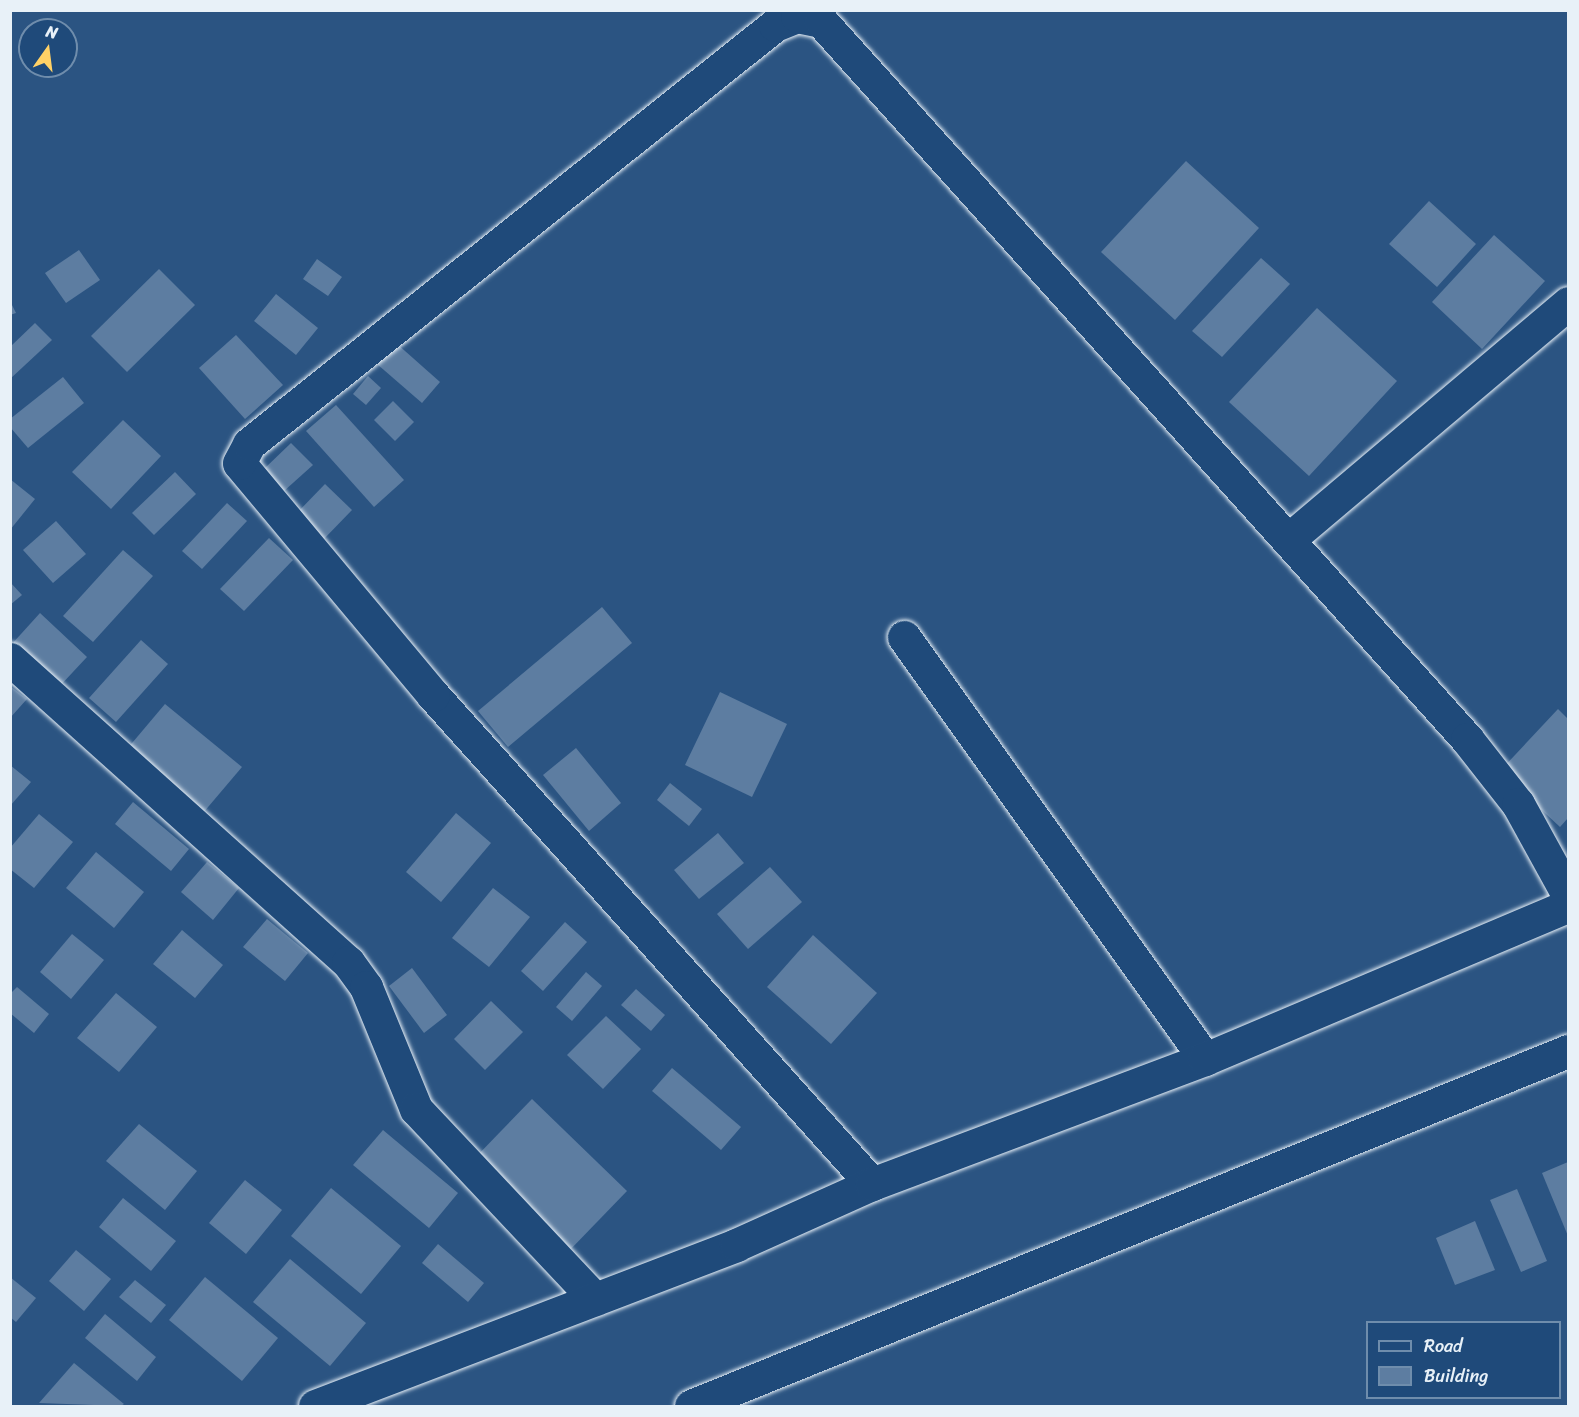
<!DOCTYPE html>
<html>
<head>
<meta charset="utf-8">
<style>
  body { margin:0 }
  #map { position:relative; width:1579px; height:1417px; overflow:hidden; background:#2b5482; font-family:Sriracha,sans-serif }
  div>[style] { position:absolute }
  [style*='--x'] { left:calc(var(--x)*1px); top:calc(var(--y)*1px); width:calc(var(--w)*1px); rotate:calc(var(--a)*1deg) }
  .building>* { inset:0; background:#5d7da1 }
  .roads { filter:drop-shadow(0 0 2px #e8f1f8) drop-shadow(0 0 2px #e8f1f8) }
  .minor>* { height:33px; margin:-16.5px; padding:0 16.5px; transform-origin:16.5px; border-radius:16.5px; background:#1f4a7a }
  .major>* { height:33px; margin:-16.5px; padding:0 16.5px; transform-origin:16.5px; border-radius:16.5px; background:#1f4a7a }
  span { translate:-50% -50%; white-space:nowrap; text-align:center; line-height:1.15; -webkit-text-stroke:4.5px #1f4a7a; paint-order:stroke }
  .frame { position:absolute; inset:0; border:12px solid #e8f1f8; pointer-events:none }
  .legend { position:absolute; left:1366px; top:1321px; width:195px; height:78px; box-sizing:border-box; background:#1f4a7a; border:2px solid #6f8dac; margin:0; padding:8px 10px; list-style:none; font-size:18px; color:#e8f1f8 }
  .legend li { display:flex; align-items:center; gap:12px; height:30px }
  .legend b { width:30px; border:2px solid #6f8dac }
  .north { position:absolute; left:18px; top:18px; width:60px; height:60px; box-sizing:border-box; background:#1f4a7a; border:2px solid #6f8dac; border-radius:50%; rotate:14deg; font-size:16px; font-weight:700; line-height:24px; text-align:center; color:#e8f1f8 }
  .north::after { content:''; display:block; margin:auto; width:21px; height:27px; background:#ffd166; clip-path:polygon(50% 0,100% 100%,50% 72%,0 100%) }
</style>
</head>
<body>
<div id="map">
  <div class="building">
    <i style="clip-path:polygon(1186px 161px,1259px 228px,1175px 320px,1101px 252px)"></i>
    <i style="clip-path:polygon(1429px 201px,1476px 244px,1437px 287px,1389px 244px)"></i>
    <i style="clip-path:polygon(1494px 235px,1545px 281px,1482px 349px,1432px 302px)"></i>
    <i style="clip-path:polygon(79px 250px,100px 280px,66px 303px,45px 273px)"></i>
    <i style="clip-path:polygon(1261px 258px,1290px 284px,1222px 357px,1192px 331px)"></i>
    <i style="clip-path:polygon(317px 259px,342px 277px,328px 296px,303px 279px)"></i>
    <i style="clip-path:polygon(159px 269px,195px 305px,127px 372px,91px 336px)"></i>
    <i style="clip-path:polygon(276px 294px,318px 328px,296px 355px,254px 321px)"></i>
    <i style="clip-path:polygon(10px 301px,16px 313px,10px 315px)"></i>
    <i style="clip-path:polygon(1317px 308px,1397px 381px,1309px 476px,1229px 402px)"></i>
    <i style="clip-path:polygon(35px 323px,52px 340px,10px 379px,10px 347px)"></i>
    <i style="clip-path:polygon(236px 335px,283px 385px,245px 419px,199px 368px)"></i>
    <i style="clip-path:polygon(396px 343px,440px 382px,422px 403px,377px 364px)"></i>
    <i style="clip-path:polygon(368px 376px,381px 388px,366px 405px,353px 394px)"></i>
    <i style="clip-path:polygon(63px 377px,84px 403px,28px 448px,10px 427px,10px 419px)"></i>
    <i style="clip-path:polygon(393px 401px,414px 422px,395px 441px,374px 420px)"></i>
    <i style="clip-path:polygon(336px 405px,404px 480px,374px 507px,306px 431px)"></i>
    <i style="clip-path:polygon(123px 420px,161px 456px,111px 509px,72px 472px)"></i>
    <i style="clip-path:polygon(291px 443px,313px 465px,284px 491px,264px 469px)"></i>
    <i style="clip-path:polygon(175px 472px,196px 494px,154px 535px,132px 513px)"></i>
    <i style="clip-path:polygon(10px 479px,35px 499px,10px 530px)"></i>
    <i style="clip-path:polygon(325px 484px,352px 510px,321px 542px,294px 516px)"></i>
    <i style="clip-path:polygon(227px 503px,247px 521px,202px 569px,182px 551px)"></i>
    <i style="clip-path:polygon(56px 521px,86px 554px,53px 583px,23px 550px)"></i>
    <i style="clip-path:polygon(269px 538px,293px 560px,244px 611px,220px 589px)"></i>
    <i style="clip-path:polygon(123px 550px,153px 576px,93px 642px,63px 616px)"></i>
    <i style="clip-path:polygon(10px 582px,22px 595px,10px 605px)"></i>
    <i style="clip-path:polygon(602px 607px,632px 643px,508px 747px,478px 711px)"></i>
    <i style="clip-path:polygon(40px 613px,87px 657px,58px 688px,11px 645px)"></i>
    <i style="clip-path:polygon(141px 640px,168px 664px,116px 722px,89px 698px)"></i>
    <i style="clip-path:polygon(10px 686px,27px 699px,10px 718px)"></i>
    <i style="clip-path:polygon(720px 692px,787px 724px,752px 797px,685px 765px)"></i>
    <i style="clip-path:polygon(165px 704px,242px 767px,203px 813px,127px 749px)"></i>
    <i style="clip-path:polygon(1558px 709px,1568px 719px,1568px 818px,1560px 827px,1500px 771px)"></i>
    <i style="clip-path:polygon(576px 748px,621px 803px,589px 831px,543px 775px)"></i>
    <i style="clip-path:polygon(10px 765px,31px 782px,10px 806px)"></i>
    <i style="clip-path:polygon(670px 783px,702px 809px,689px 826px,657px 800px)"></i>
    <i style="clip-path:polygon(133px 802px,189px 849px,171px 871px,115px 824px)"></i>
    <i style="clip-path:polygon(456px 813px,491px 843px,441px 902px,406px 872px)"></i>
    <i style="clip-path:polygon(39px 814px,73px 842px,34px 888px,10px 869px,10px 848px)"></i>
    <i style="clip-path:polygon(718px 833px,744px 863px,699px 899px,674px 870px)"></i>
    <i style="clip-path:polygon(96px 852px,144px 892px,114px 928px,66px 888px)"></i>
    <i style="clip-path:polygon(207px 862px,239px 888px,213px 920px,181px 892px)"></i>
    <i style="clip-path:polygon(770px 867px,802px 902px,748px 949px,717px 914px)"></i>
    <i style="clip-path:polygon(493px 888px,530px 917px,489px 967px,452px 938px)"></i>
    <i style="clip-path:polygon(267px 919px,308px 953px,285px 981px,243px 947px)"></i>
    <i style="clip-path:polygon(565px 922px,587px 942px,543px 991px,521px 971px)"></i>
    <i style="clip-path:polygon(182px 930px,223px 965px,195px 998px,153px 964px)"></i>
    <i style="clip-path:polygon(72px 934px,104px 960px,71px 999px,40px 972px)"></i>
    <i style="clip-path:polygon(813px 935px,877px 993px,831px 1044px,767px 987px)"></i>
    <i style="clip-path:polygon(412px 968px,447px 1015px,424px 1033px,389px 986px)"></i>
    <i style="clip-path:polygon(586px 972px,602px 986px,572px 1021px,556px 1007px)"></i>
    <i style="clip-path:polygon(17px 987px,49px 1014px,34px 1033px,10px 1013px,10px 994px)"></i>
    <i style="clip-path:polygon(636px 989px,665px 1015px,651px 1031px,621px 1005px)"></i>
    <i style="clip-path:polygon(116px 993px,157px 1027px,119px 1072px,77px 1038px)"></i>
    <i style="clip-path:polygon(491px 1001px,523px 1032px,485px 1070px,454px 1039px)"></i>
    <i style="clip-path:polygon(606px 1016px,641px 1049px,603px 1089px,567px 1055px)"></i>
    <i style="clip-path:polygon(672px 1068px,741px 1127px,721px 1150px,652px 1091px)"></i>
    <i style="clip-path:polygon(532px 1099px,627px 1191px,568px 1252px,473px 1160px)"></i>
    <i style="clip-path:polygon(139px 1124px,197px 1171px,165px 1210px,106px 1161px)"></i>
    <i style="clip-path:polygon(383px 1130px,458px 1193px,429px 1228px,353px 1165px)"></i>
    <i style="clip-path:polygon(1568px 1162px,1568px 1236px,1542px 1173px)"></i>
    <i style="clip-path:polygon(245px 1180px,282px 1210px,246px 1254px,209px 1223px)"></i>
    <i style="clip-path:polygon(331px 1188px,401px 1246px,361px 1294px,291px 1236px)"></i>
    <i style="clip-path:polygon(1517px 1189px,1547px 1261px,1521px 1272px,1490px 1200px)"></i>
    <i style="clip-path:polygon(123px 1198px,176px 1241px,151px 1271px,99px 1227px)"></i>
    <i style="clip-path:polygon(1475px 1221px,1495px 1270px,1455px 1285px,1436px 1238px)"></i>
    <i style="clip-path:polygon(438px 1244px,484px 1283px,468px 1302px,422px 1263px)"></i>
    <i style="clip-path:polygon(76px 1250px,111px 1279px,84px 1311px,49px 1281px)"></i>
    <i style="clip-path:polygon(290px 1259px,366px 1323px,330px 1366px,253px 1302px)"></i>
    <i style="clip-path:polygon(10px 1277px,36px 1298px,16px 1322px,10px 1317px)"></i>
    <i style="clip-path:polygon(205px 1277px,278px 1338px,242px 1381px,169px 1320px)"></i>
    <i style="clip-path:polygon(135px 1280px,166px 1305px,151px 1323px,119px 1297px)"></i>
    <i style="clip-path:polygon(105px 1314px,156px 1357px,137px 1381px,85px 1338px)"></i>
    <i style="clip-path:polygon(74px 1363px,124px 1404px,121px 1406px,39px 1403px)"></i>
  </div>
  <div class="roads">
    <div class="minor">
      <i style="--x:1288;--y:540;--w:367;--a:-40.2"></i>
      <i style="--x:904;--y:637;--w:518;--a:54.5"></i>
      <i style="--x:10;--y:659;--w:454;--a:41.9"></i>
      <i style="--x:348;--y:962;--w:31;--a:54"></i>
      <i style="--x:366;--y:987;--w:132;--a:67.7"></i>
      <i style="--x:416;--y:1109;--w:261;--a:46.7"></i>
      <i style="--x:872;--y:1184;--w:657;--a:-131.92"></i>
      <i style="--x:433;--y:695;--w:302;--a:-129.9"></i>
      <i style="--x:239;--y:463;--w:21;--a:-62"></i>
      <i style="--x:249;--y:444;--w:672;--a:-38.54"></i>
      <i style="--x:775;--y:25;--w:24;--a:-22"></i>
      <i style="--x:797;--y:16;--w:25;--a:12"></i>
      <i style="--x:821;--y:21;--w:966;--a:48.02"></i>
      <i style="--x:1467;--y:739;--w:83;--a:51.9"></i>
      <i style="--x:1518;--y:804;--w:104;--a:61.2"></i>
      <i style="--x:691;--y:1406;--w:946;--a:-22.04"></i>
    </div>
    <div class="major">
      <i style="--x:315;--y:1406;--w:451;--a:-20.9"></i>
      <i style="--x:736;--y:1245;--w:149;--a:-24.2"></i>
      <i style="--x:872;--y:1184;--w:356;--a:-20.6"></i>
      <i style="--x:1205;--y:1059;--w:394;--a:-22.9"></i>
    </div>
  </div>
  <div class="frame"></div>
  <ul class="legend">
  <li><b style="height:8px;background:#1f4a7a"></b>Road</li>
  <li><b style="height:16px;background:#5d7da1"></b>Building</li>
  </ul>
  <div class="north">N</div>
</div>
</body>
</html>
